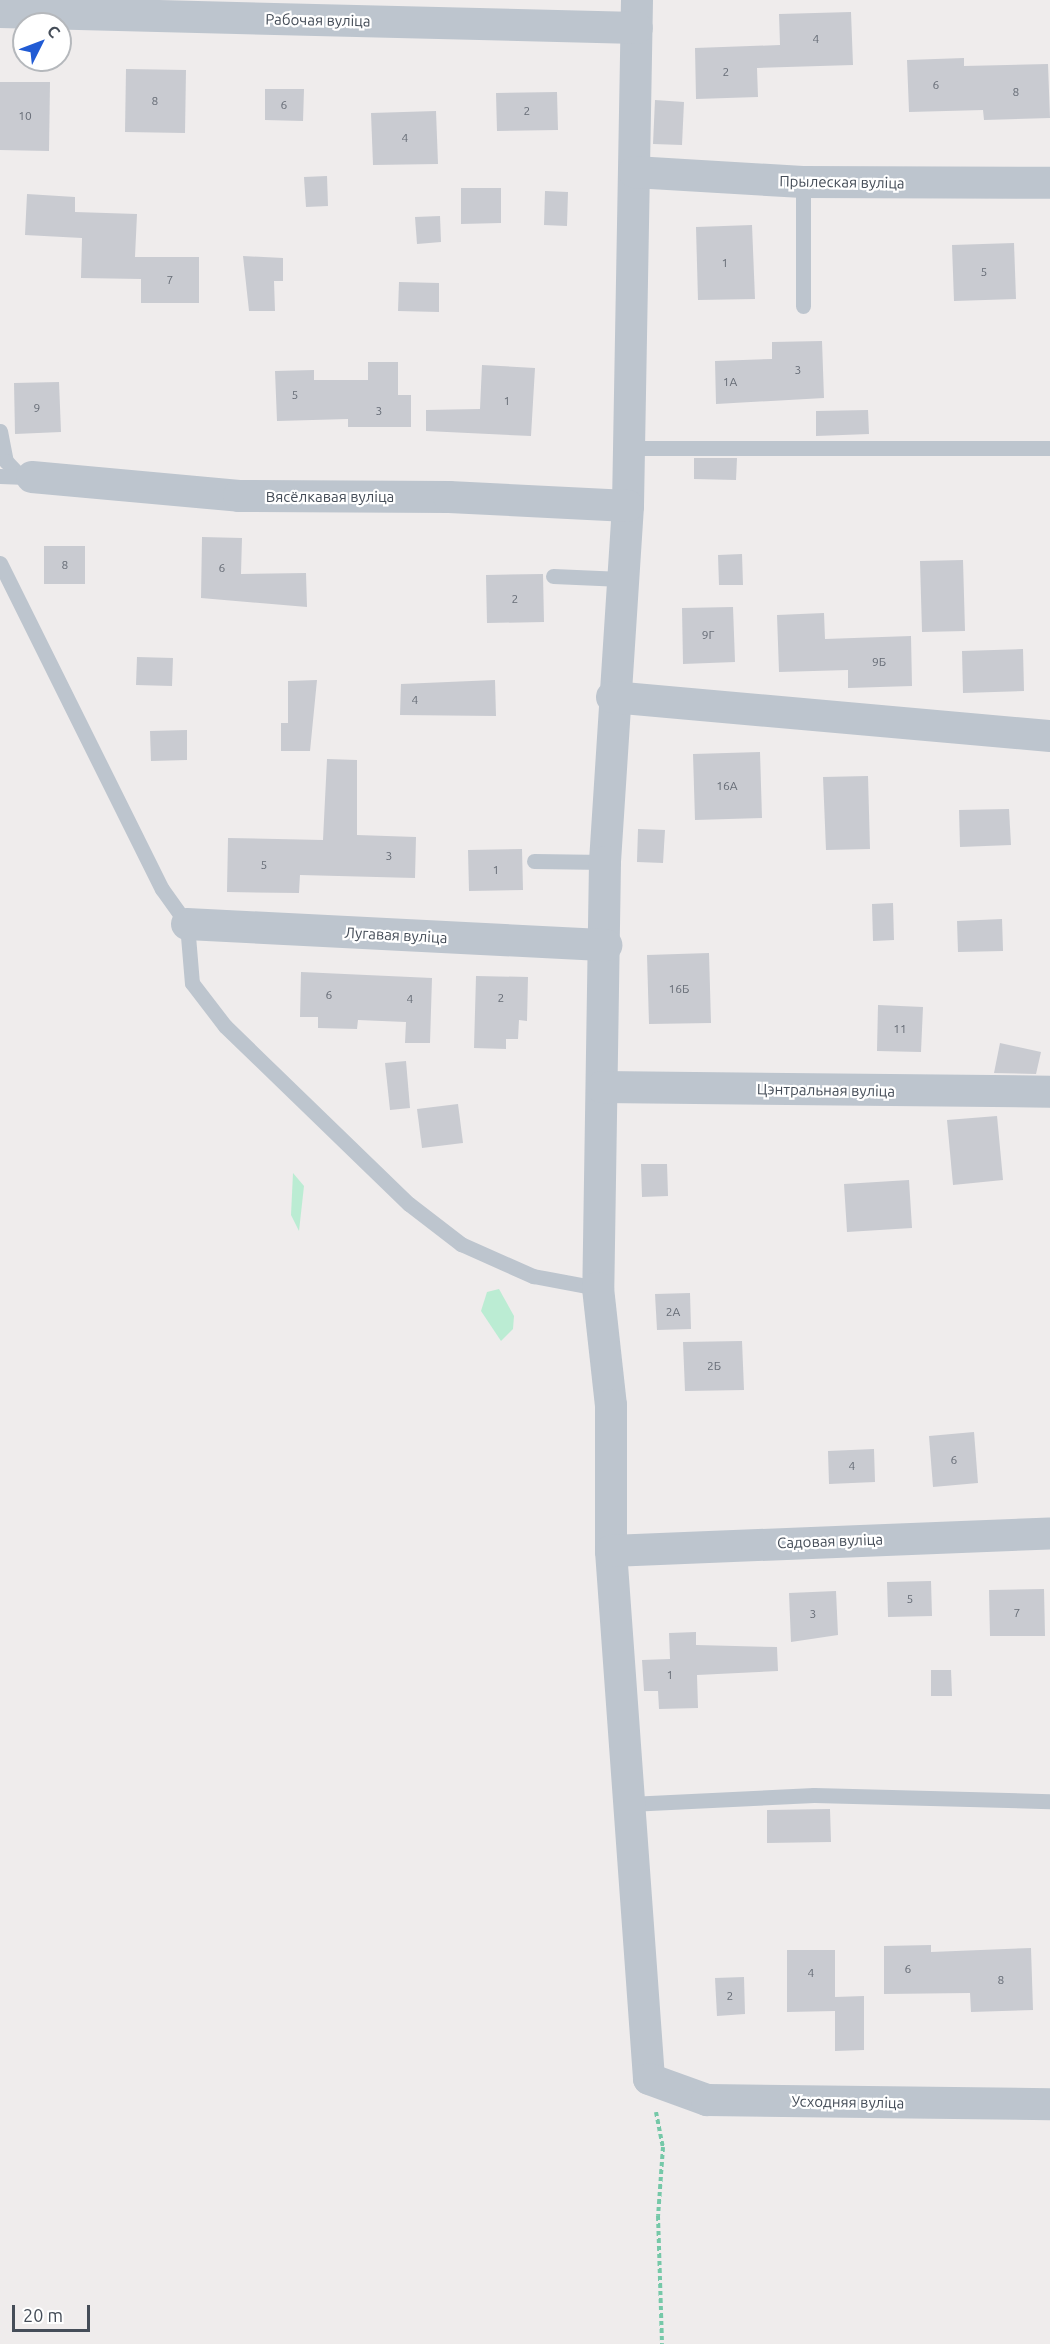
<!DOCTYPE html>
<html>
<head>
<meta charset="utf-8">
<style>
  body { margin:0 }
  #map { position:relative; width:1050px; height:2344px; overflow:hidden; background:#efecec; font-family:Ubuntu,sans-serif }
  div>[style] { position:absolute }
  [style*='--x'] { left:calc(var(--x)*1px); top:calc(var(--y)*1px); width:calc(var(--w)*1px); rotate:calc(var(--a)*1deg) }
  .green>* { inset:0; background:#bbecd3 }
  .building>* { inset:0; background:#c9cbd1 }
  .path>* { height:4px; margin-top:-2px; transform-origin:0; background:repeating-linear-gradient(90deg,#75c8a8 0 4.5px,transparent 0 7.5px) }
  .lane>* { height:15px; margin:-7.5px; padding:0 7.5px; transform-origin:7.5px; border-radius:7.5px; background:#bdc5ce }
  .street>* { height:32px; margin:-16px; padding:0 16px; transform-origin:16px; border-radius:16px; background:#bdc5ce }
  span { translate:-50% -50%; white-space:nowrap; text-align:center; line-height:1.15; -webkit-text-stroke:4.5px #fff; paint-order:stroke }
  .number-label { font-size:12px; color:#666c76 }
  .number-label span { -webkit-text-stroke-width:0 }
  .street-label { font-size:15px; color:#454d58 }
  .north { position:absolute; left:12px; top:12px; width:60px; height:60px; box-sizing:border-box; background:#fff; border:2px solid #b5b8bc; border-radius:50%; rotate:48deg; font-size:16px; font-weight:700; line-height:24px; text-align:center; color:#454d58 }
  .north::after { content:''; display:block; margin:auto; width:21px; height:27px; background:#215bd4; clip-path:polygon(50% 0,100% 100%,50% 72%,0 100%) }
  .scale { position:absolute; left:12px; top:2305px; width:78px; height:27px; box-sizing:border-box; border:3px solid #454d58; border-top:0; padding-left:8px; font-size:18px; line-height:21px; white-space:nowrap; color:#454d58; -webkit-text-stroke:4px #fff; paint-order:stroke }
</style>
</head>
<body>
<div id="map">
  <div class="green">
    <i style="clip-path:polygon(293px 1173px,304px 1186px,299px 1231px,291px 1215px)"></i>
    <i style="clip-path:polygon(499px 1289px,514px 1316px,513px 1329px,501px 1341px,481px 1311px,487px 1292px)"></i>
  </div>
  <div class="building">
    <i style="clip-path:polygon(851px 12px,853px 65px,757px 68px,758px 97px,696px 99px,695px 48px,780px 45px,779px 14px)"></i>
    <i style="clip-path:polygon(964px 58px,964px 66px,1048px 64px,1050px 118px,984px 120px,983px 110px,909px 112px,907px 60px)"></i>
    <i style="clip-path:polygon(126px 69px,186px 70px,185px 133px,125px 132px)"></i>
    <i style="clip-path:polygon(0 82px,50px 82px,49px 151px,0 150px)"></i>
    <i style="clip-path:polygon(265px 89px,304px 89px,303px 121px,265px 120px)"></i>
    <i style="clip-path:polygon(557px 92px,558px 130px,497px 131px,496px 93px)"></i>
    <i style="clip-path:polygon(655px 100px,684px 102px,682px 145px,653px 144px)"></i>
    <i style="clip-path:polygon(436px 111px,438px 164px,373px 165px,371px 113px)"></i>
    <i style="clip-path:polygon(327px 176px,328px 206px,306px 207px,304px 177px)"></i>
    <i style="clip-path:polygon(461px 188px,501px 188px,501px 223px,461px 224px)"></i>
    <i style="clip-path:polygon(545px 191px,568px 192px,567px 226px,544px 225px)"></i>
    <i style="clip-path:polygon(27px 194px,75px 197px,75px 212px,137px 214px,135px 257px,199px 257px,199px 303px,141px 303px,141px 279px,81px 278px,82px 238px,25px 235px)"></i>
    <i style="clip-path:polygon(440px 216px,441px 242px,417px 244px,415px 217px)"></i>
    <i style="clip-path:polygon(752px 225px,755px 299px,698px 300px,696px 227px)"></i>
    <i style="clip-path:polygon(1014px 243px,1016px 299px,954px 301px,952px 245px)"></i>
    <i style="clip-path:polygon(243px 256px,283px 258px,283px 281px,274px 281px,275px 311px,249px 311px)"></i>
    <i style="clip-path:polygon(399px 282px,439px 283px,439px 312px,398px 311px)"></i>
    <i style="clip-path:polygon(822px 341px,824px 398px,716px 404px,715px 361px,772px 359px,772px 342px)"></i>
    <i style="clip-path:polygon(368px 362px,398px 362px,398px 395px,411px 395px,411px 427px,348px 427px,348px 419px,277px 421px,275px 371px,314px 370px,314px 380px,368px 380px)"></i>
    <i style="clip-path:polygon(482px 365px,535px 368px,531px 436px,426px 431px,426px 410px,480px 409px)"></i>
    <i style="clip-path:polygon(59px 382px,61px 432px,15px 434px,14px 383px)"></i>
    <i style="clip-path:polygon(868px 410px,869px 434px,816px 436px,816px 411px)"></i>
    <i style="clip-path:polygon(694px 458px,737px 458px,736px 480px,694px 479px)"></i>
    <i style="clip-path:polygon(202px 537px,242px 538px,241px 574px,306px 573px,307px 607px,201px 598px)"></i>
    <i style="clip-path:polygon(44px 546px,85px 546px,85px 584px,44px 584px)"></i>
    <i style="clip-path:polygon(742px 554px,743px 585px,719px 585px,718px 555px)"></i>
    <i style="clip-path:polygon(963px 560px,965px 631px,922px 632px,920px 561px)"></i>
    <i style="clip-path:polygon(543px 574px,544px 622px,487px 623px,486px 575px)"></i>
    <i style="clip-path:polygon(733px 607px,735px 662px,683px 664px,682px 608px)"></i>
    <i style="clip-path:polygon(824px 613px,825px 639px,911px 636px,912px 686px,848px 688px,848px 670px,779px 672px,777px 615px)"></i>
    <i style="clip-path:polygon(1023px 649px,1024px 691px,963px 693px,962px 651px)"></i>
    <i style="clip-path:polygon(137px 657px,173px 658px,172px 686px,136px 685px)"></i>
    <i style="clip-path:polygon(317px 680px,310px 751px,281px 751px,281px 723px,288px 723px,288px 681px)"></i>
    <i style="clip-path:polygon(495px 680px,496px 716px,400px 715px,401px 684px)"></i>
    <i style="clip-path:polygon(187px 730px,187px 760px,151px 761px,150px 731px)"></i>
    <i style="clip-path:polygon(760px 752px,762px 818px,695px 820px,693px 754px)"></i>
    <i style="clip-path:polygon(327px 759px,357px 760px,357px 835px,416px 837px,415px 878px,300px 875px,299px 893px,227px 892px,228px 838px,323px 840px)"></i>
    <i style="clip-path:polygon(868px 776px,870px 849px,826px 850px,823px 777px)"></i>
    <i style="clip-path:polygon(1009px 809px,1011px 845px,960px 847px,959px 810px)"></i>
    <i style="clip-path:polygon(638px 829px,665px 830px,663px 863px,637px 862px)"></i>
    <i style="clip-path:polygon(522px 849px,523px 890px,469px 891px,468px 850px)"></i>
    <i style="clip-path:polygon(893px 903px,894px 940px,873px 941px,872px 904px)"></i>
    <i style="clip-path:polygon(1002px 919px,1003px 951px,958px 952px,957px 921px)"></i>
    <i style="clip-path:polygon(709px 953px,711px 1023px,649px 1024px,647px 955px)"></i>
    <i style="clip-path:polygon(301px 972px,432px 978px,430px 1043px,405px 1043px,406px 1022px,358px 1020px,357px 1029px,318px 1028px,318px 1017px,300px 1017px)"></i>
    <i style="clip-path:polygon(476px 976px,528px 977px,527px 1021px,519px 1020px,518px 1039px,506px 1039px,506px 1049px,474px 1048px)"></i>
    <i style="clip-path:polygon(878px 1005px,923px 1007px,921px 1052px,877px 1051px)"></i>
    <i style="clip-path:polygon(1000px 1043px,1041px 1052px,1036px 1074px,994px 1073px)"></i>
    <i style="clip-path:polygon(406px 1061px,410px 1108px,390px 1110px,385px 1063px)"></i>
    <i style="clip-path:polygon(458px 1104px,463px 1143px,422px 1148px,417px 1109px)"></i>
    <i style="clip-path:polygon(997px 1116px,1003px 1180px,953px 1185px,947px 1120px)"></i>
    <i style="clip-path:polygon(641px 1164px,667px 1164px,668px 1196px,642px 1197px)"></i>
    <i style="clip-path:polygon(909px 1180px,912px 1228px,847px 1232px,844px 1184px)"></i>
    <i style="clip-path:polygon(690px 1293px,691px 1329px,657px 1330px,655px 1294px)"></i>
    <i style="clip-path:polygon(742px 1341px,744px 1390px,685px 1391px,683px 1342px)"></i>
    <i style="clip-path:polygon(974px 1432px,978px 1483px,933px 1487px,929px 1436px)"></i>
    <i style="clip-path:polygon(874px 1449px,875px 1482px,829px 1484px,828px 1451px)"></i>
    <i style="clip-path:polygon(931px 1581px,932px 1616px,888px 1617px,887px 1582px)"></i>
    <i style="clip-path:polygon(1044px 1589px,1045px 1636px,990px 1636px,989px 1590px)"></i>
    <i style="clip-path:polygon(836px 1591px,838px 1635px,791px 1642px,789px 1593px)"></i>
    <i style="clip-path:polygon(696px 1632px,696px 1645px,777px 1647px,778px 1671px,697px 1675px,698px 1708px,659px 1709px,658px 1691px,644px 1691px,642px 1660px,670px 1659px,669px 1633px)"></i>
    <i style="clip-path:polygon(931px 1670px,951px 1670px,952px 1696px,931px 1696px)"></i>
    <i style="clip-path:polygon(830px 1809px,831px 1842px,767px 1843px,767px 1810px)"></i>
    <i style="clip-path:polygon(931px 1945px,931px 1952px,1031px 1948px,1033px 2010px,971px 2012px,970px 1993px,884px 1994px,884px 1946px)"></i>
    <i style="clip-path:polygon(787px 1950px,835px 1950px,835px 2011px,787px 2012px)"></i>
    <i style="clip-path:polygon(744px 1977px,745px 2014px,717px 2016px,715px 1978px)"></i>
    <i style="clip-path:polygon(864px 1996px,864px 2050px,835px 2051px,835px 1997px)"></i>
  </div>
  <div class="path">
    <i style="--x:656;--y:2112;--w:36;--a:79"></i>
    <i style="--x:663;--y:2147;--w:69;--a:94.1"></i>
    <i style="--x:658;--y:2216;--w:128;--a:88.2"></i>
  </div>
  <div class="lane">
    <i style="--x:803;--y:182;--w:124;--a:90"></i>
    <i style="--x:0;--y:431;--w:31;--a:79"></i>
    <i style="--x:6;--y:461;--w:16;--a:47"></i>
    <i style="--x:17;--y:473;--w:16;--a:15"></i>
    <i style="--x:628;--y:448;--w:422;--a:0"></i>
    <i style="--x:0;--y:476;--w:26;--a:2"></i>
    <i style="--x:0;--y:563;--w:364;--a:63.6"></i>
    <i style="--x:162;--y:889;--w:43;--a:54.5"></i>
    <i style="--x:187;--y:924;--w:59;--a:85.2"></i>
    <i style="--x:192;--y:983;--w:54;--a:52.5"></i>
    <i style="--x:225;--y:1026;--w:256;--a:44.1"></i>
    <i style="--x:409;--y:1204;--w:66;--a:37.6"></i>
    <i style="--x:461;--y:1244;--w:79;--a:24"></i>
    <i style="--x:533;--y:1276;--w:66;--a:10.5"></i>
    <i style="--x:553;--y:576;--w:69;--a:2.5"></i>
    <i style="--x:534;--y:861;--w:71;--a:0.8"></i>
    <i style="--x:629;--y:1804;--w:185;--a:-2.8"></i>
    <i style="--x:814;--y:1795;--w:236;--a:1.5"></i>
  </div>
  <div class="street">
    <i style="--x:637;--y:0;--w:506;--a:91.02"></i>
    <i style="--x:628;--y:506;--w:357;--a:93.7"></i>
    <i style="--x:605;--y:862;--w:426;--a:90.9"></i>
    <i style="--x:598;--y:1288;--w:118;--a:83.7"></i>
    <i style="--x:611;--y:1405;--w:146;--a:90"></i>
    <i style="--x:611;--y:1551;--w:529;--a:85.88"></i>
    <i style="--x:649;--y:2079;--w:62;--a:19.9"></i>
    <i style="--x:707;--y:2100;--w:343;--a:0.7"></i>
    <i style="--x:0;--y:12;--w:637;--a:1.44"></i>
    <i style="--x:634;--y:172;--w:169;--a:3.4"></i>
    <i style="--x:803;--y:182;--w:247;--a:0.2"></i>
    <i style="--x:32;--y:477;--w:208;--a:5.2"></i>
    <i style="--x:239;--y:496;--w:210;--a:0.3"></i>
    <i style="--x:449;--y:497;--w:179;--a:2.9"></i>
    <i style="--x:612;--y:697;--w:440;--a:5.1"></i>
    <i style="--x:187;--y:924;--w:420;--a:2.9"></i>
    <i style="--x:602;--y:1087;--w:448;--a:0.6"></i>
    <i style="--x:611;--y:1551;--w:439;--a:-2.3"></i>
  </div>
  <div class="number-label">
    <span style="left:816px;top:39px">4</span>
    <span style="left:726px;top:72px">2</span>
    <span style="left:936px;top:85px">6</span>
    <span style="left:1016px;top:92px">8</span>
    <span style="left:155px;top:101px">8</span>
    <span style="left:284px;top:105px">6</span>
    <span style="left:527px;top:111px">2</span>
    <span style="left:25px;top:116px">10</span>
    <span style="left:405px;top:138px">4</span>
    <span style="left:725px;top:263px">1</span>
    <span style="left:984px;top:272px">5</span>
    <span style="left:170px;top:280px">7</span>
    <span style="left:798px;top:370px">3</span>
    <span style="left:730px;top:382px">1А</span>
    <span style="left:295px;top:395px">5</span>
    <span style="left:507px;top:401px">1</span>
    <span style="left:37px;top:408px">9</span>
    <span style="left:379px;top:411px">3</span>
    <span style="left:65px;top:565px">8</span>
    <span style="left:222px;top:568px">6</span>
    <span style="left:515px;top:599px">2</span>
    <span style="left:708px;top:635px">9Г</span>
    <span style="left:879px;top:662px">9Б</span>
    <span style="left:415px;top:700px">4</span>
    <span style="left:727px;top:786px">16А</span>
    <span style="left:389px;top:856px">3</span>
    <span style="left:264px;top:865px">5</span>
    <span style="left:496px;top:870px">1</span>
    <span style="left:679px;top:989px">16Б</span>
    <span style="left:329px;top:995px">6</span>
    <span style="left:501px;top:998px">2</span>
    <span style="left:410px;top:999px">4</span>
    <span style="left:900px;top:1029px">11</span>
    <span style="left:673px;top:1312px">2А</span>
    <span style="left:714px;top:1366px">2Б</span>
    <span style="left:954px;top:1460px">6</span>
    <span style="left:852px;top:1466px">4</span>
    <span style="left:910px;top:1599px">5</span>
    <span style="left:1017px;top:1613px">7</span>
    <span style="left:813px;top:1614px">3</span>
    <span style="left:670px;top:1675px">1</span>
    <span style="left:908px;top:1969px">6</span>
    <span style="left:811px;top:1973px">4</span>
    <span style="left:1001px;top:1980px">8</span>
    <span style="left:730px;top:1996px">2</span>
  </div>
  <div class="street-label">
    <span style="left:318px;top:20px;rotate:1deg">Рабочая вуліца</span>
    <span style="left:842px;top:182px;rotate:1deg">Прылеская вуліца</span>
    <span style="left:330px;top:497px">Вясёлкавая вуліца</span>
    <span style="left:396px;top:935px;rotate:3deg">Лугавая вуліца</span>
    <span style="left:826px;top:1090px;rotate:1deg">Цэнтральная вуліца</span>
    <span style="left:830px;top:1541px;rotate:-2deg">Садовая вуліца</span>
    <span style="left:848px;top:2102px;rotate:1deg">Усходняя вуліца</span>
  </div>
  <div class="north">С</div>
  <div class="scale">20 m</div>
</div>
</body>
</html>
